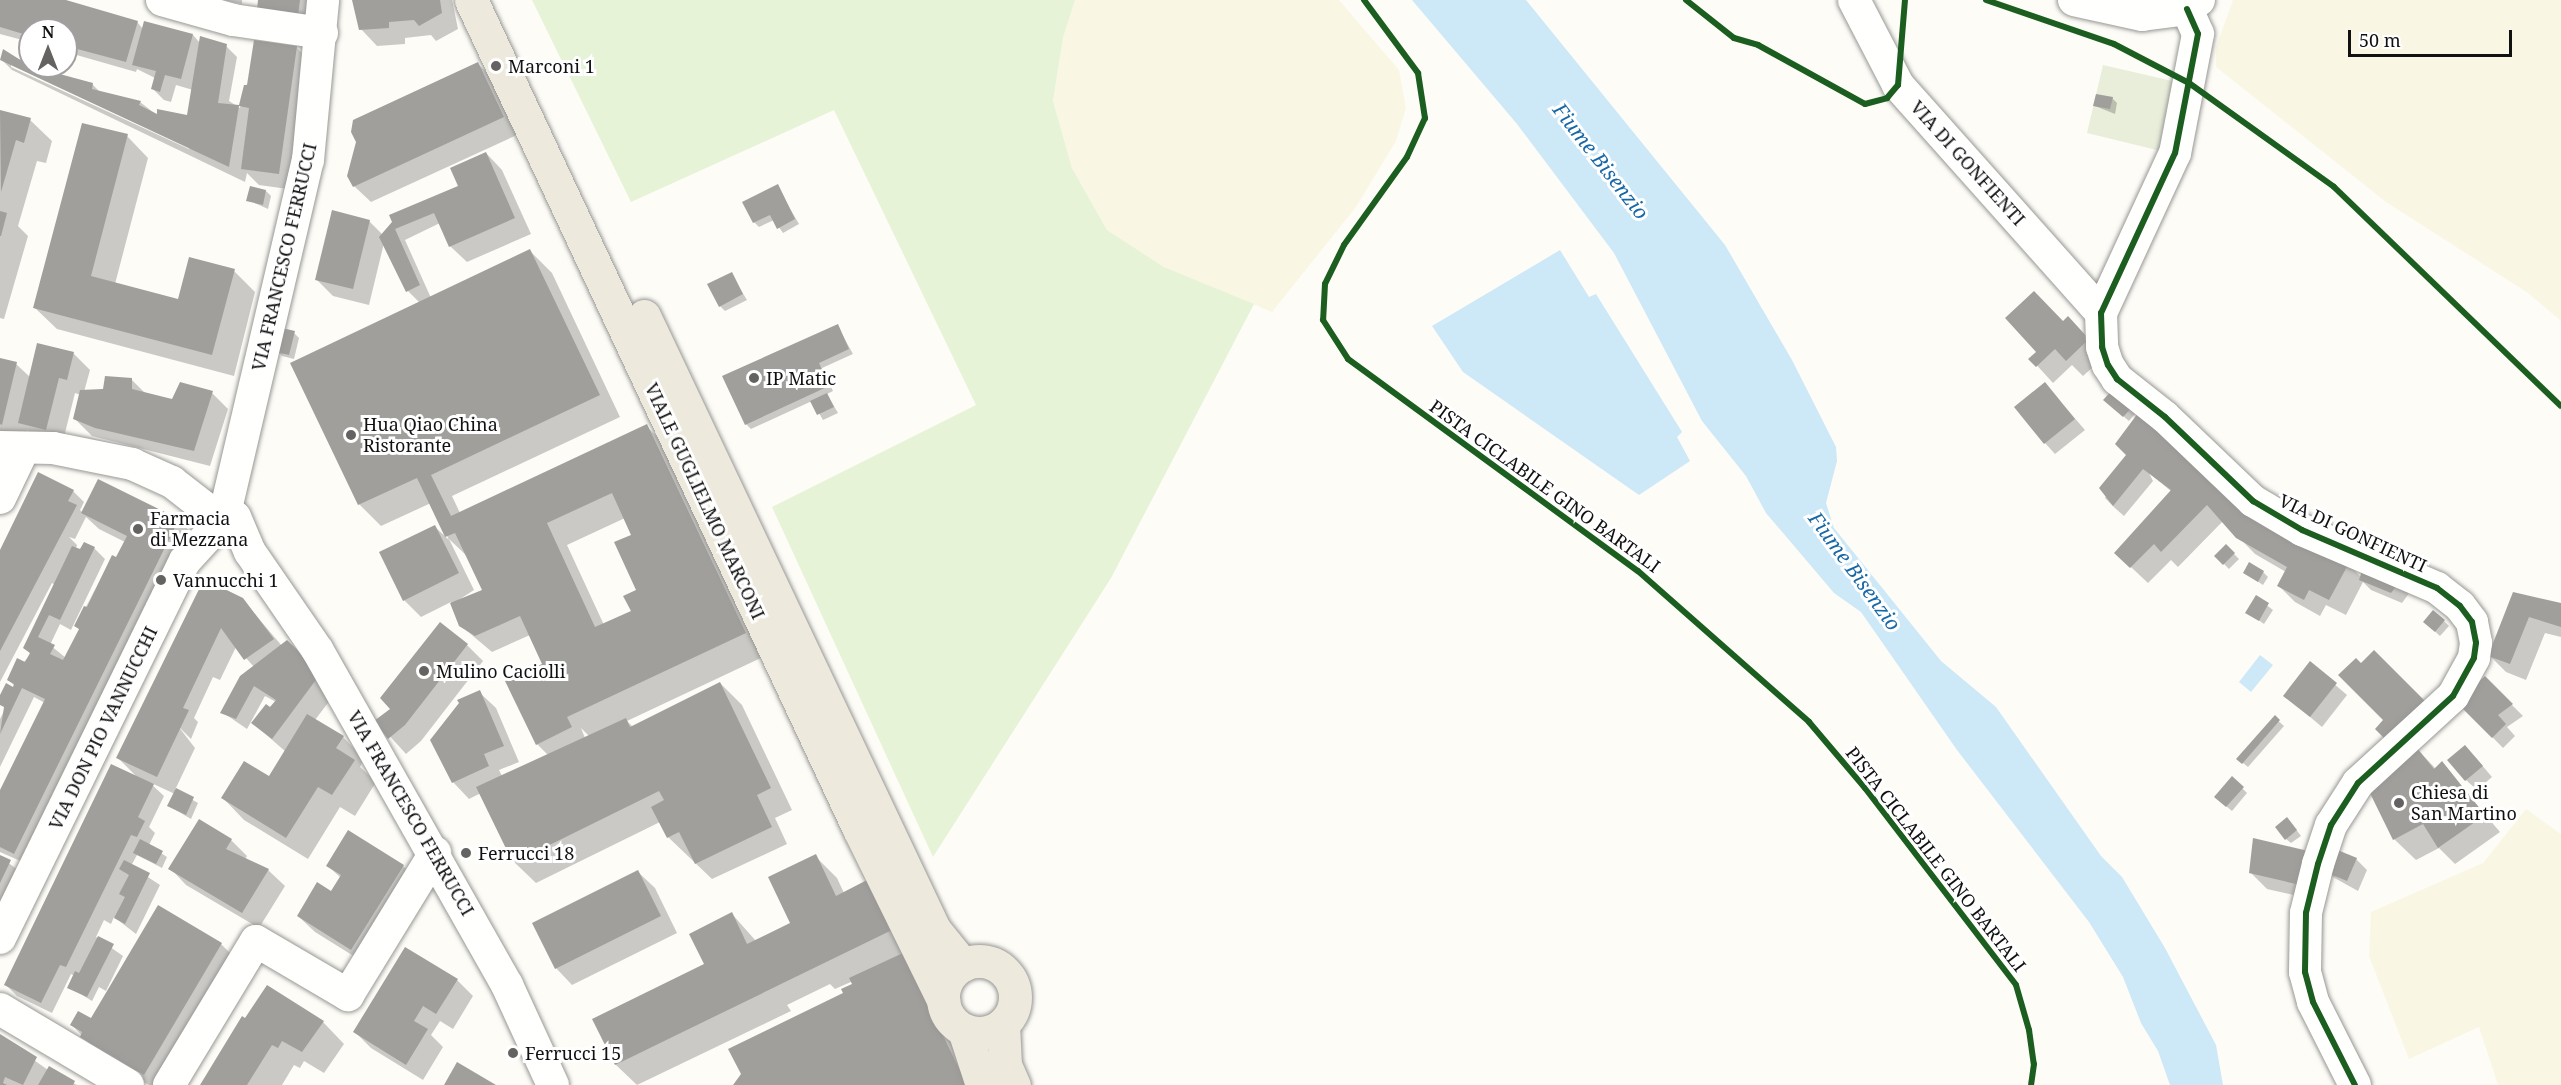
<!DOCTYPE html>
<html>
<head>
<meta charset="utf-8">
<style>
  body { margin:0 }
  #map { position:relative; width:2561px; height:1085px; overflow:hidden; background:#fdfcf7; font-family:"Noto Serif",serif }
  div>[style] { position:absolute }
  [style*='--x'] { left:calc(var(--x)*1px); top:calc(var(--y)*1px); width:calc(var(--w)*1px); rotate:calc(var(--a)*1deg) }
  .farmland>* { inset:0; background:#f9f7e4 }
  .green>* { inset:0; background:#e7f3d7 }
  .cemetery>* { inset:0; background:#e9eedb }
  .water>* { inset:0; background:#cde8f7 }
  .shadow>* { inset:0; background:#0003 }
  .building>* { inset:0; background:#a19f9c }
  .roads { filter:drop-shadow(0 0 2px #979795) drop-shadow(0 0 2px #979795) }
  .minor>* { height:32px; margin:-16px; padding:0 16px; transform-origin:16px; border-radius:16px; background:#fffffe }
  .major>* { height:33px; margin:-16.5px; padding:0 16.5px; transform-origin:16.5px; border-radius:16.5px; background:#ede9dc }
  .major>.ring { margin:-16.5px; padding:0; box-sizing:content-box; background:none; border:33px solid #ede9dc; border-radius:50% }
  .cycleway>* { height:6px; margin:-3px; padding:0 3px; transform-origin:3px; border-radius:3px; background:#1b5e20 }
  .dots>* { width:16px; height:16px; translate:-50% -50%; box-sizing:border-box; border:3px solid #fff; border-radius:50% }
  span { translate:-50% -50%; white-space:nowrap; text-align:center; line-height:1.15; -webkit-text-stroke:6px #fff; paint-order:stroke }
  .poi-label { font-size:18px; color:#111 }
  .left { translate:0 -50%; text-align:left }
  .street-label { font-size:18px; color:#111 }
  .water-label { font-size:20px; color:#1768a6; font-style:italic }
  .north { position:absolute; left:18px; top:18px; width:60px; height:60px; box-sizing:border-box; background:#fff; border:2px solid #a0a0a0; border-radius:50%; rotate:0deg; font-size:16px; font-weight:700; line-height:24px; text-align:center; color:#111 }
  .north::after { content:''; display:block; margin:auto; width:21px; height:27px; background:#646362; clip-path:polygon(50% 0,100% 100%,50% 72%,0 100%) }
  .scale { position:absolute; left:2348px; top:30px; width:164px; height:27px; box-sizing:border-box; border:3px solid #111; border-top:0; padding-left:8px; font-size:18px; line-height:21px; white-space:nowrap; color:#111; -webkit-text-stroke:4px #fff; paint-order:stroke }
</style>
</head>
<body>
<div id="map">
  <div class="farmland">
    <i style="clip-path:polygon(1075px 0,1339px 0,1399px 70px,1406px 108px,1396px 141px,1356px 207px,1272px 312px,1164px 267px,1107px 230px,1072px 168px,1053px 101px,1063px 38px)"></i>
    <i style="clip-path:polygon(2233px 0,2561px 0,2561px 321px,2528px 293px,2386px 202px,2216px 67px,2216px 47px)"></i>
    <i style="clip-path:polygon(2526px 809px,2561px 834px,2561px 1085px,2498px 1085px,2479px 1027px,2409px 1059px,2369px 956px,2371px 912px,2483px 863px)"></i>
  </div>
  <div class="green">
    <i style="clip-path:polygon(532px 0,1075px 0,1063px 38px,1053px 101px,1072px 168px,1107px 230px,1164px 267px,1254px 304px,1111px 578px,933px 857px,772px 507px,976px 405px,834px 110px,631px 202px)"></i>
  </div>
  <div class="cemetery">
    <i style="clip-path:polygon(2103px 65px,2181px 83px,2165px 152px,2087px 133px)"></i>
  </div>
  <div class="water">
    <i style="clip-path:polygon(1412px 0,1526px 0,1725px 245px,1792px 360px,1836px 447px,1837px 461px,1826px 503px,1834px 528px,1941px 661px,1996px 707px,2101px 856px,2122px 877px,2165px 948px,2216px 1045px,2223px 1085px,2170px 1085px,2158px 1051px,2141px 1023px,2123px 977px,2089px 922px,1957px 750px,1861px 612px,1834px 593px,1766px 513px,1746px 476px,1702px 421px,1614px 253px,1517px 124px)"></i>
    <i style="clip-path:polygon(1560px 250px,1589px 297px,1596px 294px,1682px 432px,1677px 437px,1690px 461px,1639px 495px,1463px 372px,1432px 326px)"></i>
    <i style="clip-path:polygon(2260px 655px,2273px 665px,2251px 692px,2239px 682px)"></i>
  </div>
  <div class="shadow">
    <i style="clip-path:polygon(evenodd,0 0,61px 0,137px 22px,143px 29px,193px 35px,200px 43px,226px 46px,237px 57px,229px 101px,240px 108px,245px 86px,296px 47px,307px 58px,295px 190px,259px 185px,247px 173px,245px 182px,12px 70px,1px 59px,4px 52px,41px 70px,92px 84px,100px 92px,140px 102px,158px 116px,188px 118px,193px 90px,176px 85px,171px 102px,164px 100px,153px 89px,155px 78px,137px 69px,136px 72px,66px 52px,66px 30px,30px 30px,30px 42px,0 34px,0 0,11px 64px,190px 147px,189px 149px,11px 67px,11px 64px)"></i>
    <i style="clip-path:polygon(223px 0,242px 0,242px 4px)"></i>
    <i style="clip-path:polygon(260px 0,312px 0,308px 26px)"></i>
    <i style="clip-path:polygon(355px 0,452px 0,458px 29px,436px 41px,431px 35px,405px 38px,405px 44px,377px 46px,361px 29px)"></i>
    <i style="clip-path:polygon(478px 64px,495px 80px,519px 134px,371px 202px,354px 186px)"></i>
    <i style="clip-path:polygon(2112px 98px,2117px 103px,2115px 114px,2095px 106px)"></i>
    <i style="clip-path:polygon(0 111px,30px 120px,52px 141px,46px 163px,37px 161px,18px 226px,28px 236px,4px 319px,0 318px)"></i>
    <i style="clip-path:polygon(127px 136px,148px 158px,115px 284px,179px 301px,234px 271px,255px 292px,234px 376px,57px 329px,35px 308px)"></i>
    <i style="clip-path:polygon(evenodd,486px 153px,502px 170px,531px 234px,467px 262px,450px 246px,440px 223px,405px 240px,431px 298px,530px 251px,552px 273px,620px 417px,452px 496px,460px 513px,646px 426px,668px 447px,767px 655px,627px 721px,633px 727px,720px 683px,742px 705px,792px 810px,775px 818px,787px 844px,712px 879px,668px 837px,660px 822px,536px 883px,514px 862px,481px 793px,469px 799px,453px 782px,479px 692px,496px 708px,519px 762px,499px 770px,502px 776px,548px 755px,537px 744px,547px 671px,530px 635px,492px 652px,460px 625px,451px 602px,421px 617px,404px 600px,381px 553px,434px 526px,449px 540px,431px 503px,381px 526px,359px 504px,420px 303px,408px 291px,384px 243px,369px 305px,333px 296px,316px 279px,369px 221px,383px 235px,460px 187px,486px 153px,625px 518px,633px 536px,638px 591px,633px 612px,604px 625px,567px 545px,625px 518px,486px 153px,449px 539px,469px 558px,484px 590px,457px 601px,474px 590px,449px 539px,486px 153px,581px 728px,589px 736px,585px 738px,581px 728px)"></i>
    <i style="clip-path:polygon(777px 186px,799px 224px,783px 233px,774px 220px,759px 227px,754px 222px)"></i>
    <i style="clip-path:polygon(266px 191px,271px 196px,268px 209px,248px 200px)"></i>
    <i style="clip-path:polygon(731px 274px,747px 300px,725px 311px,720px 306px)"></i>
    <i style="clip-path:polygon(2063px 323px,2105px 356px,2083px 376px,2072px 365px,2053px 383px,2031px 359px)"></i>
    <i style="clip-path:polygon(837px 325px,853px 354px,822px 368px,833px 391px,827px 394px,838px 413px,823px 420px,812px 401px,751px 429px,746px 424px)"></i>
    <i style="clip-path:polygon(294px 333px,299px 338px,294px 359px,282px 356px,277px 351px)"></i>
    <i style="clip-path:polygon(73px 353px,90px 370px,84px 392px,104px 391px,131px 379px,146px 394px,173px 401px,212px 393px,228px 409px,210px 466px,92px 436px,75px 419px,81px 395px,75px 393px,62px 445px,36px 439px,27px 430px,24px 445px,0 440px,0 360px,16px 364px,31px 378px)"></i>
    <i style="clip-path:polygon(2045px 384px,2085px 430px,2055px 454px,2045px 443px)"></i>
    <i style="clip-path:polygon(2110px 405px,2139px 409px,2129px 421px)"></i>
    <i style="clip-path:polygon(2128px 455px,2348px 564px,2361px 577px,2410px 592px,2402px 603px,2371px 590px,2363px 582px,2346px 615px,2326px 605px,2320px 616px,2295px 602px,2279px 586px,2286px 572px,2255px 554px,2223px 521px,2178px 567px,2171px 560px,2148px 583px,2116px 553px,2172px 492px,2149px 473px,2153px 481px,2124px 516px,2116px 509px,2105px 498px)"></i>
    <i style="clip-path:polygon(evenodd,73px 491px,84px 502px,80px 510px,83px 513px,178px 520px,195px 536px,25px 863px,0 852px,0 794px,45px 703px,34px 697px,0 767px,0 719px,5px 709px,0 698px,15px 686px,8px 680px,31px 654px,25px 648px,55px 585px,52px 583px,0 682px,0 553px,73px 491px,86px 517px,99px 529px,125px 542px,117px 559px,112px 557px,76px 626px,80px 630px,66px 658px,50px 645px,60px 624px,71px 630px,105px 559px,94px 548px,76px 549px,77px 545px,69px 537px,75px 539px,86px 517px)"></i>
    <i style="clip-path:polygon(2226px 546px,2239px 559px,2229px 569px,2216px 556px)"></i>
    <i style="clip-path:polygon(2263px 572px,2268px 577px,2263px 585px,2245px 573px)"></i>
    <i style="clip-path:polygon(2514px 594px,2561px 605px,2561px 637px,2545px 633px,2526px 680px,2506px 672px,2490px 656px)"></i>
    <i style="clip-path:polygon(2256px 597px,2273px 610px,2264px 624px,2247px 612px)"></i>
    <i style="clip-path:polygon(242px 599px,282px 646px,337px 691px,315px 720px,343px 737px,364px 759px,360px 767px,376px 782px,355px 816px,340px 807px,308px 859px,244px 820px,223px 798px,269px 778px,286px 752px,253px 723px,276px 702px,265px 696px,247px 729px,222px 712px,255px 668px,236px 647px,220px 680px,213px 677px,194px 718px,198px 722px,191px 739px,178px 726px,195px 748px,175px 790px,198px 803px,191px 819px,169px 806px,175px 794px,149px 782px,164px 796px,149px 827px,155px 833px,149px 845px,167px 857px,162px 868px,137px 855px,131px 866px,160px 885px,136px 934px,114px 917px,111px 924px,104px 920px,96px 937px,123px 956px,106px 991px,99px 987px,92px 1001px,69px 987px,75px 976px,71px 974px,52px 1013px,17px 996px,6px 985px,138px 778px,118px 758px)"></i>
    <i style="clip-path:polygon(2444px 621px,2449px 626px,2440px 636px,2430px 627px)"></i>
    <i style="clip-path:polygon(467px 645px,483px 661px,421px 741px,406px 754px,376px 721px)"></i>
    <i style="clip-path:polygon(2311px 664px,2347px 695px,2322px 727px,2285px 696px)"></i>
    <i style="clip-path:polygon(2485px 678px,2523px 716px,2507px 727px,2515px 736px,2503px 748px,2459px 703px)"></i>
    <i style="clip-path:polygon(2275px 718px,2284px 726px,2248px 767px,2238px 759px)"></i>
    <i style="clip-path:polygon(2417px 749px,2436px 769px,2442px 764px,2500px 832px,2455px 864px,2439px 848px,2416px 860px,2394px 839px)"></i>
    <i style="clip-path:polygon(2475px 757px,2492px 777px,2477px 790px,2466px 780px)"></i>
    <i style="clip-path:polygon(2232px 778px,2247px 793px,2232px 811px,2221px 802px)"></i>
    <i style="clip-path:polygon(2292px 824px,2301px 836px,2291px 843px,2286px 839px)"></i>
    <i style="clip-path:polygon(231px 840px,247px 856px,245px 859px,268px 870px,285px 886px,259px 928px,186px 885px,170px 868px)"></i>
    <i style="clip-path:polygon(2336px 851px,2356px 859px,2367px 870px,2358px 891px,2331px 876px,2325px 902px,2267px 889px,2251px 873px)"></i>
    <i style="clip-path:polygon(815px 856px,837px 878px,844px 893px,867px 882px,925px 976px,977px 1085px,734px 1085px,845px 993px,854px 985px,853px 981px,835px 989px,830px 984px,787px 1005px,791px 1011px,637px 1085px,616px 1065px,594px 1020px,706px 965px,732px 914px,756px 941px,794px 930px)"></i>
    <i style="clip-path:polygon(0 857px,21px 872px,0 912px)"></i>
    <i style="clip-path:polygon(328px 866px,403px 866px,420px 882px,368px 965px,315px 932px,298px 916px,332px 893px,341px 878px)"></i>
    <i style="clip-path:polygon(638px 872px,655px 888px,677px 933px,572px 985px,556px 968px)"></i>
    <i style="clip-path:polygon(221px 944px,243px 966px,172px 1085px,149px 1085px,103px 1058px,72px 1025px,91px 1020px)"></i>
    <i style="clip-path:polygon(457px 980px,473px 996px,453px 1029px,440px 1021px,431px 1035px,443px 1047px,423px 1080px,371px 1048px,355px 1032px)"></i>
    <i style="clip-path:polygon(243px 1019px,323px 1022px,344px 1044px,324px 1073px,304px 1061px,300px 1068px,294px 1065px,282px 1085px,201px 1085px)"></i>
    <i style="clip-path:polygon(0 1036px,48px 1070px,77px 1085px,0 1085px)"></i>
  </div>
  <div class="building">
    <i style="clip-path:polygon(0 0,66px 0,138px 21px,126px 62px,66px 46px,66px 30px,30px 30px,30px 36px,0 27px)"></i>
    <i style="clip-path:polygon(258px 0,300px 0,298px 16px,257px 10px)"></i>
    <i style="clip-path:polygon(352px 0,440px 0,442px 13px,419px 26px,414px 20px,389px 22px,389px 28px,359px 30px)"></i>
    <i style="clip-path:polygon(144px 21px,193px 34px,181px 79px,165px 75px,160px 92px,151px 89px,156px 71px,132px 65px)"></i>
    <i style="clip-path:polygon(200px 36px,227px 44px,218px 103px,239px 105px,244px 85px,247px 85px,254px 40px,297px 46px,279px 174px,241px 169px,249px 108px,239px 106px,229px 167px,0 60px,3px 49px,30px 66px,93px 83px,92px 89px,141px 101px,139px 105px,157px 114px,157px 109px,187px 115px)"></i>
    <i style="clip-path:polygon(478px 62px,504px 117px,353px 187px,347px 176px,356px 142px,351px 132px,353px 120px)"></i>
    <i style="clip-path:polygon(2096px 94px,2113px 97px,2110px 109px,2093px 106px)"></i>
    <i style="clip-path:polygon(0 110px,31px 118px,24px 143px,16px 140px,1px 192px)"></i>
    <i style="clip-path:polygon(82px 123px,128px 134px,91px 276px,178px 299px,189px 257px,235px 269px,212px 355px,33px 308px)"></i>
    <i style="clip-path:polygon(486px 152px,515px 218px,449px 247px,434px 213px,395px 229px,420px 285px,406px 292px,379px 237px,392px 222px,389px 215px,458px 186px,450px 168px)"></i>
    <i style="clip-path:polygon(778px 184px,795px 219px,777px 229px,770px 215px,753px 223px,742px 202px)"></i>
    <i style="clip-path:polygon(250px 186px,266px 190px,263px 205px,246px 201px)"></i>
    <i style="clip-path:polygon(332px 210px,370px 220px,353px 289px,315px 280px)"></i>
    <i style="clip-path:polygon(0 211px,7px 213px,1px 236px,0 236px)"></i>
    <i style="clip-path:polygon(evenodd,530px 249px,600px 395px,431px 475px,451px 516px,647px 424px,746px 633px,567px 717px,572px 727px,536px 745px,505px 681px,542px 664px,520px 616px,475px 636px,459px 626px,450px 603px,482px 590px,455px 533px,445px 537px,417px 478px,358px 505px,290px 363px,530px 249px,612px 493px,631px 535px,614px 542px,636px 590px,623px 596px,631px 611px,595px 627px,547px 523px,612px 493px)"></i>
    <i style="clip-path:polygon(732px 272px,743px 294px,719px 307px,707px 284px)"></i>
    <i style="clip-path:polygon(2034px 291px,2063px 321px,2068px 316px,2089px 339px,2066px 361px,2055px 349px,2036px 367px,2028px 359px,2036px 352px,2005px 318px)"></i>
    <i style="clip-path:polygon(838px 324px,849px 349px,819px 363px,829px 386px,745px 425px,722px 376px)"></i>
    <i style="clip-path:polygon(282px 328px,295px 331px,289px 355px,276px 352px)"></i>
    <i style="clip-path:polygon(37px 343px,74px 352px,67px 380px,59px 378px,46px 430px,18px 423px)"></i>
    <i style="clip-path:polygon(0 358px,17px 362px,2px 425px,0 424px)"></i>
    <i style="clip-path:polygon(105px 376px,132px 378px,132px 389px,172px 399px,180px 382px,213px 391px,194px 451px,95px 428px,73px 419px,80px 390px,103px 389px)"></i>
    <i style="clip-path:polygon(2045px 382px,2075px 419px,2044px 444px,2014px 407px)"></i>
    <i style="clip-path:polygon(2116px 386px,2136px 403px,2123px 417px,2103px 400px)"></i>
    <i style="clip-path:polygon(827px 393px,834px 407px,817px 415px,810px 401px)"></i>
    <i style="clip-path:polygon(2141px 409px,2349px 563px,2329px 600px,2309px 590px,2304px 600px,2277px 586px,2287px 567px,2236px 538px,2207px 505px,2161px 552px,2154px 544px,2130px 568px,2114px 553px,2171px 490px,2143px 469px,2113px 506px,2099px 488px,2126px 455px,2115px 444px)"></i>
    <i style="clip-path:polygon(38px 472px,74px 490px,68px 501px,77px 505px,0 651px,0 550px)"></i>
    <i style="clip-path:polygon(98px 479px,179px 519px,14px 854px,0 847px,0 790px,45px 699px,22px 688px,0 734px,4px 707px,0 705px,0 695px,6px 683px,13px 687px,14px 684px,7px 680px,17px 658px,25px 662px,30px 653px,23px 648px,72px 546px,80px 549px,84px 542px,95px 547px,60px 620px,49px 615px,38px 637px,55px 645px,50px 654px,63px 660px,79px 629px,74px 626px,84px 606px,87px 607px,112px 555px,116px 557px,127px 536px,81px 513px)"></i>
    <i style="clip-path:polygon(435px 525px,459px 573px,403px 601px,379px 552px)"></i>
    <i style="clip-path:polygon(2226px 544px,2235px 553px,2223px 565px,2214px 556px)"></i>
    <i style="clip-path:polygon(2249px 562px,2264px 571px,2258px 582px,2243px 573px)"></i>
    <i style="clip-path:polygon(2363px 567px,2401px 580px,2391px 593px,2359px 580px)"></i>
    <i style="clip-path:polygon(204px 579px,243px 598px,274px 639px,244px 660px,221px 628px,183px 708px,189px 710px,157px 777px,116px 758px)"></i>
    <i style="clip-path:polygon(2513px 592px,2561px 603px,2561px 627px,2529px 617px,2510px 664px,2488px 656px)"></i>
    <i style="clip-path:polygon(2256px 595px,2269px 603px,2259px 621px,2245px 613px)"></i>
    <i style="clip-path:polygon(2433px 610px,2445px 620px,2435px 632px,2423px 622px)"></i>
    <i style="clip-path:polygon(440px 622px,468px 644px,405px 725px,388px 739px,374px 721px,390px 709px,380px 698px)"></i>
    <i style="clip-path:polygon(287px 640px,321px 673px,272px 739px,251px 723px,266px 704px,270px 707px,276px 700px,254px 686px,236px 719px,220px 713px,240px 676px)"></i>
    <i style="clip-path:polygon(2374px 650px,2427px 703px,2388px 742px,2375px 729px,2383px 720px,2338px 675px,2356px 658px,2361px 663px)"></i>
    <i style="clip-path:polygon(2310px 661px,2337px 683px,2310px 717px,2283px 696px)"></i>
    <i style="clip-path:polygon(2485px 676px,2513px 704px,2498px 715px,2506px 724px,2492px 738px,2457px 703px)"></i>
    <i style="clip-path:polygon(720px 682px,771px 788px,757px 795px,772px 827px,695px 864px,679px 832px,667px 838px,651px 807px,664px 800px,659px 791px,513px 863px,476px 787px,626px 718px,630px 727px)"></i>
    <i style="clip-path:polygon(480px 690px,504px 746px,484px 754px,489px 766px,452px 783px,430px 740px,459px 703px,457px 700px)"></i>
    <i style="clip-path:polygon(307px 714px,344px 736px,336px 748px,355px 760px,332px 795px,318px 787px,286px 838px,221px 798px,244px 761px,269px 776px)"></i>
    <i style="clip-path:polygon(2275px 715px,2280px 720px,2242px 764px,2236px 759px)"></i>
    <i style="clip-path:polygon(2465px 745px,2483px 766px,2465px 781px,2447px 760px)"></i>
    <i style="clip-path:polygon(2417px 748px,2434px 769px,2442px 761px,2485px 815px,2438px 848px,2423px 824px,2393px 840px,2365px 783px)"></i>
    <i style="clip-path:polygon(111px 764px,154px 784px,138px 817px,145px 821px,137px 837px,131px 835px,66px 967px,60px 965px,41px 1003px,4px 985px)"></i>
    <i style="clip-path:polygon(2232px 776px,2244px 787px,2226px 807px,2214px 797px)"></i>
    <i style="clip-path:polygon(176px 788px,194px 797px,186px 815px,167px 806px)"></i>
    <i style="clip-path:polygon(2287px 817px,2297px 830px,2285px 840px,2275px 827px)"></i>
    <i style="clip-path:polygon(199px 819px,232px 839px,226px 849px,269px 869px,242px 913px,168px 869px)"></i>
    <i style="clip-path:polygon(348px 830px,404px 865px,351px 950px,297px 916px,317px 882px,331px 891px,341px 875px,326px 866px)"></i>
    <i style="clip-path:polygon(2253px 838px,2317px 853px,2309px 887px,2249px 873px)"></i>
    <i style="clip-path:polygon(140px 839px,163px 851px,156px 864px,133px 853px)"></i>
    <i style="clip-path:polygon(2335px 849px,2357px 858px,2347px 881px,2325px 872px)"></i>
    <i style="clip-path:polygon(816px 854px,836px 896px,867px 880px,892px 930px,615px 1065px,592px 1019px,704px 964px,689px 934px,732px 912px,747px 944px,790px 923px,768px 877px)"></i>
    <i style="clip-path:polygon(0 855px,11px 860px,0 883px)"></i>
    <i style="clip-path:polygon(124px 860px,150px 873px,125px 924px,114px 918px,125px 897px,119px 894px,129px 875px,119px 869px)"></i>
    <i style="clip-path:polygon(638px 870px,661px 916px,555px 969px,532px 923px)"></i>
    <i style="clip-path:polygon(158px 905px,222px 943px,144px 1075px,80px 1037px,82px 1032px,70px 1025px,78px 1011px,91px 1018px)"></i>
    <i style="clip-path:polygon(98px 936px,114px 944px,87px 997px,67px 988px,75px 971px,79px 973px)"></i>
    <i style="clip-path:polygon(405px 947px,458px 979px,436px 1014px,423px 1006px,414px 1021px,428px 1029px,406px 1065px,353px 1032px)"></i>
    <i style="clip-path:polygon(903px 953px,967px 1085px,733px 1085px,741px 1074px,728px 1049px,843px 993px,841px 989px,852px 984px,849px 978px)"></i>
    <i style="clip-path:polygon(267px 985px,324px 1021px,302px 1052px,282px 1041px,278px 1048px,272px 1045px,247px 1085px,200px 1085px,242px 1016px,245px 1018px)"></i>
    <i style="clip-path:polygon(0 1034px,37px 1057px,23px 1085px,5px 1077px,3px 1083px,7px 1085px,0 1085px)"></i>
    <i style="clip-path:polygon(457px 1062px,496px 1085px,444px 1085px)"></i>
    <i style="clip-path:polygon(49px 1066px,75px 1081px,73px 1085px,38px 1085px)"></i>
  </div>
  <div class="roads">
    <div class="minor">
      <i style="--x:162;--y:0;--w:74;--a:15.7"></i>
      <i style="--x:233;--y:20;--w:90;--a:8.3"></i>
      <i style="--x:1854;--y:0;--w:96;--a:62.6"></i>
      <i style="--x:1898;--y:85;--w:305;--a:48.3"></i>
      <i style="--x:2074;--y:0;--w:70;--a:12.4"></i>
      <i style="--x:2142;--y:15;--w:45;--a:-7.6"></i>
      <i style="--x:2187;--y:9;--w:15;--a:-37"></i>
      <i style="--x:2187;--y:9;--w:27;--a:66"></i>
      <i style="--x:2198;--y:34;--w:121;--a:100.9"></i>
      <i style="--x:2175;--y:153;--w:176;--a:114.8"></i>
      <i style="--x:2101;--y:313;--w:34;--a:88"></i>
      <i style="--x:2102;--y:347;--w:19;--a:72"></i>
      <i style="--x:2108;--y:365;--w:17;--a:57"></i>
      <i style="--x:2117;--y:379;--w:61;--a:38.4"></i>
      <i style="--x:2165;--y:417;--w:122;--a:43.7"></i>
      <i style="--x:2253;--y:501;--w:57;--a:30.6"></i>
      <i style="--x:2302;--y:530;--w:147;--a:23.2"></i>
      <i style="--x:2437;--y:588;--w:29;--a:38"></i>
      <i style="--x:2460;--y:606;--w:20;--a:53"></i>
      <i style="--x:2472;--y:622;--w:21;--a:79"></i>
      <i style="--x:2476;--y:643;--w:15;--a:98"></i>
      <i style="--x:2474;--y:658;--w:43;--a:118.9"></i>
      <i style="--x:2453;--y:696;--w:129;--a:137.5"></i>
      <i style="--x:2358;--y:783;--w:50;--a:122.7"></i>
      <i style="--x:2331;--y:825;--w:41;--a:108.4"></i>
      <i style="--x:2318;--y:864;--w:50;--a:103.8"></i>
      <i style="--x:2306;--y:913;--w:59;--a:91"></i>
      <i style="--x:2305;--y:972;--w:31;--a:75"></i>
      <i style="--x:2313;--y:1002;--w:93;--a:63.2"></i>
      <i style="--x:0;--y:447;--w:53;--a:1.1"></i>
      <i style="--x:53;--y:448;--w:81;--a:11.4"></i>
      <i style="--x:132;--y:464;--w:44;--a:24.2"></i>
      <i style="--x:172;--y:482;--w:58;--a:38"></i>
      <i style="--x:0;--y:498;--w:55;--a:-64.4"></i>
      <i style="--x:225;--y:513;--w:363;--a:-76.8"></i>
      <i style="--x:308;--y:160;--w:161;--a:-84.6"></i>
      <i style="--x:216;--y:527;--w:13;--a:-63"></i>
      <i style="--x:222;--y:515;--w:13;--a:9"></i>
      <i style="--x:235;--y:517;--w:38;--a:67"></i>
      <i style="--x:250;--y:552;--w:120;--a:55.5"></i>
      <i style="--x:318;--y:651;--w:384;--a:60.5"></i>
      <i style="--x:507;--y:985;--w:110;--a:65.3"></i>
      <i style="--x:0;--y:938;--w:420;--a:-63.9"></i>
      <i style="--x:185;--y:561;--w:46;--a:-47.6"></i>
      <i style="--x:0;--y:1009;--w:149;--a:30.7"></i>
      <i style="--x:169;--y:1085;--w:168;--a:-58.9"></i>
      <i style="--x:256;--y:941;--w:107;--a:30.4"></i>
      <i style="--x:348;--y:995;--w:167;--a:-58.5"></i>
    </div>
    <div class="major">
      <i style="--x:471;--y:0;--w:915;--a:64.92"></i>
      <i style="--x:859;--y:829;--w:191;--a:63.8"></i>
      <i style="--x:644;--y:316;--w:678;--a:64.68"></i>
      <i style="--x:934;--y:929;--w:46;--a:51.1"></i>
      <i class="ring" style="left:943px;top:961px;width:39px;height:39px"></i>
      <i style="--x:1003;--y:1024;--w:41;--a:87.2"></i>
      <i style="--x:1005;--y:1065;--w:22;--a:66"></i>
      <i style="--x:964;--y:1030;--w:58;--a:71.9"></i>
    </div>
  </div>
  <div class="cycleway">
    <i style="--x:1364;--y:0;--w:91;--a:53.5"></i>
    <i style="--x:1418;--y:73;--w:46;--a:81.2"></i>
    <i style="--x:1425;--y:118;--w:43;--a:114.8"></i>
    <i style="--x:1407;--y:157;--w:108;--a:125.6"></i>
    <i style="--x:1344;--y:245;--w:43;--a:116"></i>
    <i style="--x:1325;--y:284;--w:36;--a:93"></i>
    <i style="--x:1323;--y:320;--w:46;--a:57.3"></i>
    <i style="--x:1348;--y:359;--w:359;--a:36.2"></i>
    <i style="--x:1638;--y:571;--w:228;--a:41.4"></i>
    <i style="--x:1809;--y:722;--w:87;--a:49.7"></i>
    <i style="--x:1865;--y:788;--w:248;--a:52.5"></i>
    <i style="--x:2016;--y:985;--w:47;--a:73.9"></i>
    <i style="--x:2029;--y:1030;--w:34;--a:82"></i>
    <i style="--x:2034;--y:1064;--w:21;--a:98"></i>
    <i style="--x:1686;--y:0;--w:61;--a:38.4"></i>
    <i style="--x:1734;--y:38;--w:25;--a:16"></i>
    <i style="--x:1758;--y:45;--w:122;--a:28.9"></i>
    <i style="--x:1865;--y:104;--w:23;--a:-15"></i>
    <i style="--x:1887;--y:98;--w:17;--a:-50"></i>
    <i style="--x:1898;--y:85;--w:85;--a:-85.3"></i>
    <i style="--x:1986;--y:0;--w:135;--a:19"></i>
    <i style="--x:2114;--y:44;--w:85;--a:27.5"></i>
    <i style="--x:2189;--y:83;--w:178;--a:35.6"></i>
    <i style="--x:2334;--y:187;--w:315;--a:44"></i>
    <i style="--x:2187;--y:9;--w:27;--a:66"></i>
    <i style="--x:2198;--y:34;--w:121;--a:100.9"></i>
    <i style="--x:2175;--y:153;--w:176;--a:114.8"></i>
    <i style="--x:2101;--y:313;--w:34;--a:88"></i>
    <i style="--x:2102;--y:347;--w:19;--a:72"></i>
    <i style="--x:2108;--y:365;--w:17;--a:57"></i>
    <i style="--x:2117;--y:379;--w:61;--a:38.4"></i>
    <i style="--x:2165;--y:417;--w:122;--a:43.7"></i>
    <i style="--x:2253;--y:501;--w:57;--a:30.6"></i>
    <i style="--x:2302;--y:530;--w:147;--a:23.2"></i>
    <i style="--x:2437;--y:588;--w:29;--a:38"></i>
    <i style="--x:2460;--y:606;--w:20;--a:53"></i>
    <i style="--x:2472;--y:622;--w:21;--a:79"></i>
    <i style="--x:2476;--y:643;--w:15;--a:98"></i>
    <i style="--x:2474;--y:658;--w:43;--a:118.9"></i>
    <i style="--x:2453;--y:696;--w:129;--a:137.5"></i>
    <i style="--x:2358;--y:783;--w:50;--a:122.7"></i>
    <i style="--x:2331;--y:825;--w:41;--a:108.4"></i>
    <i style="--x:2318;--y:864;--w:50;--a:103.8"></i>
    <i style="--x:2306;--y:913;--w:59;--a:91"></i>
    <i style="--x:2305;--y:972;--w:31;--a:75"></i>
    <i style="--x:2313;--y:1002;--w:93;--a:63.2"></i>
  </div>
  <div class="dots">
    <i style="left:496px;top:66px;background:#646362"></i>
    <i style="left:754px;top:378px;background:#646362"></i>
    <i style="left:351px;top:435px;background:#646362"></i>
    <i style="left:138px;top:529px;background:#646362"></i>
    <i style="left:161px;top:580px;background:#646362"></i>
    <i style="left:424px;top:671px;background:#646362"></i>
    <i style="left:2399px;top:803px;background:#646362"></i>
    <i style="left:466px;top:853px;background:#646362"></i>
    <i style="left:513px;top:1053px;background:#646362"></i>
  </div>
  <div class="poi-label">
    <span class="left" style="left:508px;top:66px">Marconi 1</span>
    <span class="left" style="left:766px;top:378px">IP Matic</span>
    <span class="left" style="left:363px;top:435px">Hua Qiao China<br>Ristorante</span>
    <span class="left" style="left:150px;top:529px">Farmacia<br>di Mezzana</span>
    <span class="left" style="left:173px;top:580px">Vannucchi 1</span>
    <span class="left" style="left:436px;top:671px">Mulino Caciolli</span>
    <span class="left" style="left:2411px;top:803px">Chiesa di<br>San Martino</span>
    <span class="left" style="left:478px;top:853px">Ferrucci 18</span>
    <span class="left" style="left:525px;top:1053px">Ferrucci 15</span>
  </div>
  <div class="street-label">
    <span style="left:1968px;top:163px;rotate:48deg">VIA DI GONFIENTI</span>
    <span style="left:284px;top:257px;rotate:-77deg">VIA FRANCESCO FERRUCCI</span>
    <span style="left:1545px;top:486px;rotate:36deg">PISTA CICLABILE GINO BARTALI</span>
    <span style="left:705px;top:501px;rotate:65deg">VIALE GUGLIELMO MARCONI</span>
    <span style="left:2353px;top:533px;rotate:25deg">VIA DI GONFIENTI</span>
    <span style="left:103px;top:728px;rotate:-64deg">VIA DON PIO VANNUCCHI</span>
    <span style="left:411px;top:813px;rotate:60deg">VIA FRANCESCO FERRUCCI</span>
    <span style="left:1936px;top:859px;rotate:52deg">PISTA CICLABILE GINO BARTALI</span>
  </div>
  <div class="water-label">
    <span style="left:1601px;top:161px;rotate:52deg">Fiume Bisenzio</span>
    <span style="left:1855px;top:571px;rotate:54deg">Fiume Bisenzio</span>
  </div>
  <div class="north">N</div>
  <div class="scale">50 m</div>
</div>
</body>
</html>
